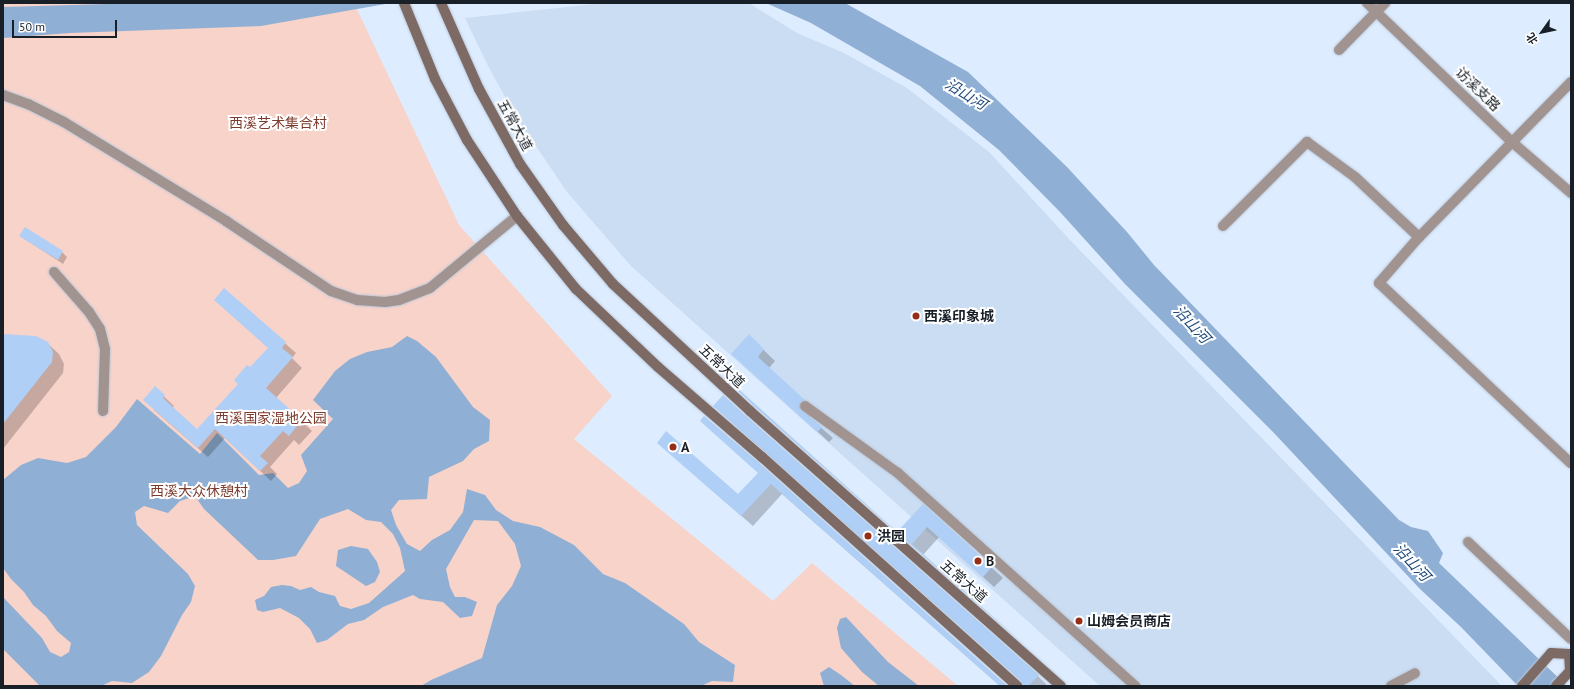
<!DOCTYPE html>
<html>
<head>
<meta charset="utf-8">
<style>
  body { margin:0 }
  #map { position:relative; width:1574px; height:689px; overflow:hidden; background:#ddecff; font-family:"PT Sans","Noto Sans SC",sans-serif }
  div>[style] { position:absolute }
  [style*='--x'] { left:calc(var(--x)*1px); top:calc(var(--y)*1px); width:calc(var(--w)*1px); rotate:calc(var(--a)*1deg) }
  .built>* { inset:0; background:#cbddf3 }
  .green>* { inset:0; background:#f8d3ca }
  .water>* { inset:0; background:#90afd4 }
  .shadow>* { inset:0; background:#0003 }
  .building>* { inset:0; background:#afcff6 }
  .roads { filter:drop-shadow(0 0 1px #bac7d8) drop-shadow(0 0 1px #bac7d8) }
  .street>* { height:10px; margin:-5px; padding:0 5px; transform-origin:5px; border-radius:5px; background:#a19390 }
  .secondary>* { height:10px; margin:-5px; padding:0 5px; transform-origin:5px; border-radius:5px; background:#7d6a65 }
  .dots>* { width:11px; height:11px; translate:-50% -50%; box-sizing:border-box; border:2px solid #fff; border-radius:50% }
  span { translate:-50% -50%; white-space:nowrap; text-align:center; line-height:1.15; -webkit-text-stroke:4px #fff; paint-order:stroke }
  .street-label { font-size:14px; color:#181f27 }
  .park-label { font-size:14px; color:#7d3b2d }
  .poi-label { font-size:14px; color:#181f27; font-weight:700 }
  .left { translate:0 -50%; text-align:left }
  .water-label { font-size:15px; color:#1e4979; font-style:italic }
  .frame { position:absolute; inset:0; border:4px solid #181f27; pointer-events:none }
  .north { position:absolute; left:1522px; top:12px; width:40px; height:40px; -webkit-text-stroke:3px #fff; paint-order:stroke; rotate:237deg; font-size:11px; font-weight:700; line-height:16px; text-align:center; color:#181f27 }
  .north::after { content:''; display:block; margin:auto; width:14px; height:18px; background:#181f27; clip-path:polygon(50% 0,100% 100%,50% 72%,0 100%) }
  .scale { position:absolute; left:12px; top:20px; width:105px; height:18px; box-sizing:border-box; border:2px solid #181f27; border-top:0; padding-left:5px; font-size:12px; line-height:14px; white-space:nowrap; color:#181f27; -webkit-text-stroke:3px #fff; paint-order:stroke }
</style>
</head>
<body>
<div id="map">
  <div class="built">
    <i style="clip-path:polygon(604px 3px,749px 3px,797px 33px,844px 53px,907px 88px,989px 152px,1069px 239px,1502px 686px,1100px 686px,631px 266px,567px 192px,515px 115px,488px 66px,465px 18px)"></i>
  </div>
  <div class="green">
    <i style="clip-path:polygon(3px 3px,354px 3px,459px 225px,612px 396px,574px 439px,773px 601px,812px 563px,958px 686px,3px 686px)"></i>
  </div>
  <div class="water">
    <i style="clip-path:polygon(142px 3px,391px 3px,261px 26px,70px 33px,3px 38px,3px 7px)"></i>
    <i style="clip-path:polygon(766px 3px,845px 3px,968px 72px,1067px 167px,1127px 232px,1154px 265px,1399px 520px,1411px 527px,1428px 531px,1443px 553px,1439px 563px,1567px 686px,1518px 686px,1461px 627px,1420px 589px,1274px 433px,1125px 284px,1061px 213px,999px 150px,920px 86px,811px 23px)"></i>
    <i style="clip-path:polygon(407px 336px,417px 341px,436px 357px,473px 407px,490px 420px,489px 441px,474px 449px,463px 461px,429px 477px,427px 499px,399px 500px,391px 510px,396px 525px,407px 544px,420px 551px,432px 540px,450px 530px,463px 512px,467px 489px,485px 495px,496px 510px,513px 521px,540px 527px,574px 545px,603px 574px,625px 583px,684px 624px,699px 642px,735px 665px,733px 682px,712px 681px,701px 686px,421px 686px,431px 680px,482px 658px,497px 605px,512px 586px,521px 566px,515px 544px,498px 521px,474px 520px,446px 569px,450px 587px,455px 597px,465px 597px,477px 602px,472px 616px,460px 618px,443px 602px,420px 599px,413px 595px,383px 607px,364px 620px,348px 624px,327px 640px,317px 643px,310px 629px,299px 618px,280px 608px,263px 612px,257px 610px,255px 600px,264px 596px,271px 587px,282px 585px,291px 586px,300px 590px,311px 587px,319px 592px,335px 596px,340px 606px,351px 609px,369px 603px,405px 571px,400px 548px,393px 534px,381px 522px,366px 520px,348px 509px,320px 519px,296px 556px,273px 560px,258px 560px,204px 509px,195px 496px,180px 501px,168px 513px,144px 506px,135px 512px,137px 525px,188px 574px,195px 586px,191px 602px,182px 615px,161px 656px,149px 672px,132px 683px,112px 681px,101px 686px,40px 686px,3px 649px,3px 597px,42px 638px,50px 652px,61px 657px,69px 652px,71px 643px,57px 631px,46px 616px,33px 605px,24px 592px,11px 579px,3px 568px,3px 480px,21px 465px,38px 458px,67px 463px,86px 457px,116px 427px,137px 399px,200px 454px,217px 433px,259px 475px,273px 473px,288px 488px,299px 483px,307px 471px,301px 455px,333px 419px,313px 400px,335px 371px,350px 359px,367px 352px,392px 347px)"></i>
    <i style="clip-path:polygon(351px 546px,368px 549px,377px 562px,380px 572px,375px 582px,366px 586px,336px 566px,338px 550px)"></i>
    <i style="clip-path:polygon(846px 617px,888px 662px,919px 686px,879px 686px,862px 672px,841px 648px,837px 628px,840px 619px)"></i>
    <i style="clip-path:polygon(829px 667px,841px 675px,855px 686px,824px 686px,820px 673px)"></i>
  </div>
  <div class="shadow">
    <i style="clip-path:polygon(20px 236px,62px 252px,67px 257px,63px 264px)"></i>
    <i style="clip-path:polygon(224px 289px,296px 353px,292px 358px,302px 368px,276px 398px,312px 431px,299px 445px,294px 440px,270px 467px,277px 474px,271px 481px,225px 438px,208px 457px,154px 410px,155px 388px,174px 406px,172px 408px,197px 430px,239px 385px,269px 348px,215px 300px)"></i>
    <i style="clip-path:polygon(3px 335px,47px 343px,59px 354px,64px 364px,63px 373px,3px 449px)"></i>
    <i style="clip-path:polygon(749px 336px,775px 361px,769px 368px,815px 411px,810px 414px,810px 418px,833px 438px,829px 442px,744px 365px)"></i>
    <i style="clip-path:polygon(658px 443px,738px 495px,759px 473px,1006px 686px,1000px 686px,782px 494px,753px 526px)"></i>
    <i style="clip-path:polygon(923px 505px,1003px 578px,994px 587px,939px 537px,923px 555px,898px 533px)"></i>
    <i style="clip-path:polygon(1038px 676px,1048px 686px,1024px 686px)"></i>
  </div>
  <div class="building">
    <i style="clip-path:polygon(25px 227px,63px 251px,58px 260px,19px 236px)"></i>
    <i style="clip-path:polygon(224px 288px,286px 342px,282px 348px,293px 357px,266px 388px,302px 420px,289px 436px,283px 431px,260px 456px,268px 463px,260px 471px,215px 429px,198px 448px,143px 400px,155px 386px,165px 395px,163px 398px,197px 429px,238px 384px,234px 380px,247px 365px,250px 367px,268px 348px,214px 300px)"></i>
    <i style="clip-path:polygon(3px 334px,36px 336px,48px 342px,53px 352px,52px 362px,3px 424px)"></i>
    <i style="clip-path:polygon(749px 334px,764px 349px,758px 357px,805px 400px,800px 403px,799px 408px,822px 427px,817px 432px,731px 354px)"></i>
    <i style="clip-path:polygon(733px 384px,897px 532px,923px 504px,992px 567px,983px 577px,927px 527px,912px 544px,1030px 650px,754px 406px,732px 385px)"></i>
    <i style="clip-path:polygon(723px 395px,746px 416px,1039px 675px,1028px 686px,1023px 686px,1021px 681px,713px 406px)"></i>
    <i style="clip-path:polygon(704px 416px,758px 462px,1007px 686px,1000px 686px,771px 484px,741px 516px,657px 443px,666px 431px,738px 494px,758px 473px,700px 421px)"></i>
  </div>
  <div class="roads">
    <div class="street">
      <i style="--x:1367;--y:3;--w:201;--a:43.8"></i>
      <i style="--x:1512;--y:142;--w:78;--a:40.8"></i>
      <i style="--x:1339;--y:50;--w:66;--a:-45.6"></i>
      <i style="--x:1571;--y:82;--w:217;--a:134.4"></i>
      <i style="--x:1419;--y:237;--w:61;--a:131"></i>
      <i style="--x:1379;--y:283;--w:263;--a:43.2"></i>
      <i style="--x:3;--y:95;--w:27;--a:20"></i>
      <i style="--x:28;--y:104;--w:40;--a:26.6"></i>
      <i style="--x:64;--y:122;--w:190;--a:31.4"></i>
      <i style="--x:226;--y:221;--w:126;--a:33.7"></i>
      <i style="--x:331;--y:291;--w:28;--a:19"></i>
      <i style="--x:357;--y:300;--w:28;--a:4"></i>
      <i style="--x:385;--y:302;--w:14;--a:-8"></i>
      <i style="--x:399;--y:300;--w:33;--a:-21"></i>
      <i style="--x:430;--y:288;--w:113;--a:-39.6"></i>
      <i style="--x:1223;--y:226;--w:119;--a:-45"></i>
      <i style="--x:1307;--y:142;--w:59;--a:36.1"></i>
      <i style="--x:1355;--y:177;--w:88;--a:43.2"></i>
      <i style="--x:54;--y:272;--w:53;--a:48.8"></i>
      <i style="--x:89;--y:312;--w:20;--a:57"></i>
      <i style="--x:100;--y:329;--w:21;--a:76"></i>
      <i style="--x:105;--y:349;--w:62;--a:91.8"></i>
      <i style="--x:805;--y:406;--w:115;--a:35.8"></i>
      <i style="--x:898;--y:473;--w:319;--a:41.9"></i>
      <i style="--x:1468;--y:542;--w:141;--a:43.3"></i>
      <i style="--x:1391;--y:686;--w:27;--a:-28"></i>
    </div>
    <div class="secondary">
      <i style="--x:404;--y:3;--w:82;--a:67.8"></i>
      <i style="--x:435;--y:79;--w:69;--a:62.3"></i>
      <i style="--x:467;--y:140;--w:91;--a:56.7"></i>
      <i style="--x:517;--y:216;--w:94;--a:51.1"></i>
      <i style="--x:576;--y:289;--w:113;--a:43.6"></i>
      <i style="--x:658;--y:367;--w:138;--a:40.9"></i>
      <i style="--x:762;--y:457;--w:343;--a:41.9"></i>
      <i style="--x:441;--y:3;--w:94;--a:66.2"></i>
      <i style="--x:479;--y:89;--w:85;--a:61.3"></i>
      <i style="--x:520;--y:164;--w:75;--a:54.8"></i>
      <i style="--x:563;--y:225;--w:77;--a:49.7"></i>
      <i style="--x:613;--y:284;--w:187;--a:42.8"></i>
      <i style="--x:750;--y:411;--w:415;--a:41.5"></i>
      <i style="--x:1522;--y:686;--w:44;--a:-48.7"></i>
      <i style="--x:1551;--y:653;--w:18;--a:3"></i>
      <i style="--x:1556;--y:686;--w:21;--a:-47"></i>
      <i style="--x:1570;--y:671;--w:17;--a:-93"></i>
    </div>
  </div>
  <div class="dots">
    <i style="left:916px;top:316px;background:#962d17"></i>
    <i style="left:673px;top:447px;background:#962d17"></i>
    <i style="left:868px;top:536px;background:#962d17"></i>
    <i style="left:978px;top:561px;background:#962d17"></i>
    <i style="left:1079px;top:621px;background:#962d17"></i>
  </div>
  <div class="street-label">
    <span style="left:1478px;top:89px;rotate:44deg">访溪支路</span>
    <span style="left:515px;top:125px;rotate:61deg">五常大道</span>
    <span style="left:722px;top:366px;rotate:43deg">五常大道</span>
    <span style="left:964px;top:581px;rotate:41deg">五常大道</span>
  </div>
  <div class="park-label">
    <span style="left:278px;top:123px">西溪艺术集合村</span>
    <span style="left:271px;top:418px">西溪国家湿地公园</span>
    <span style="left:199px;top:491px">西溪大众休憩村</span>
  </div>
  <div class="poi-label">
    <span class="left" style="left:924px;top:316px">西溪印象城</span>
    <span class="left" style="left:681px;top:447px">A</span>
    <span class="left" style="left:877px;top:536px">洪园</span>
    <span class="left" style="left:986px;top:561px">B</span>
    <span class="left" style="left:1087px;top:621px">山姆会员商店</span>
  </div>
  <div class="water-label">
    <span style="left:966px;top:94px;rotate:31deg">沿山河</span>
    <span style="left:1192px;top:324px;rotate:47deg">沿山河</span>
    <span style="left:1412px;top:562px;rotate:47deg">沿山河</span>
  </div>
  <div class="frame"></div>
  <div class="north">北</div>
  <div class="scale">50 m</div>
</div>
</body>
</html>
